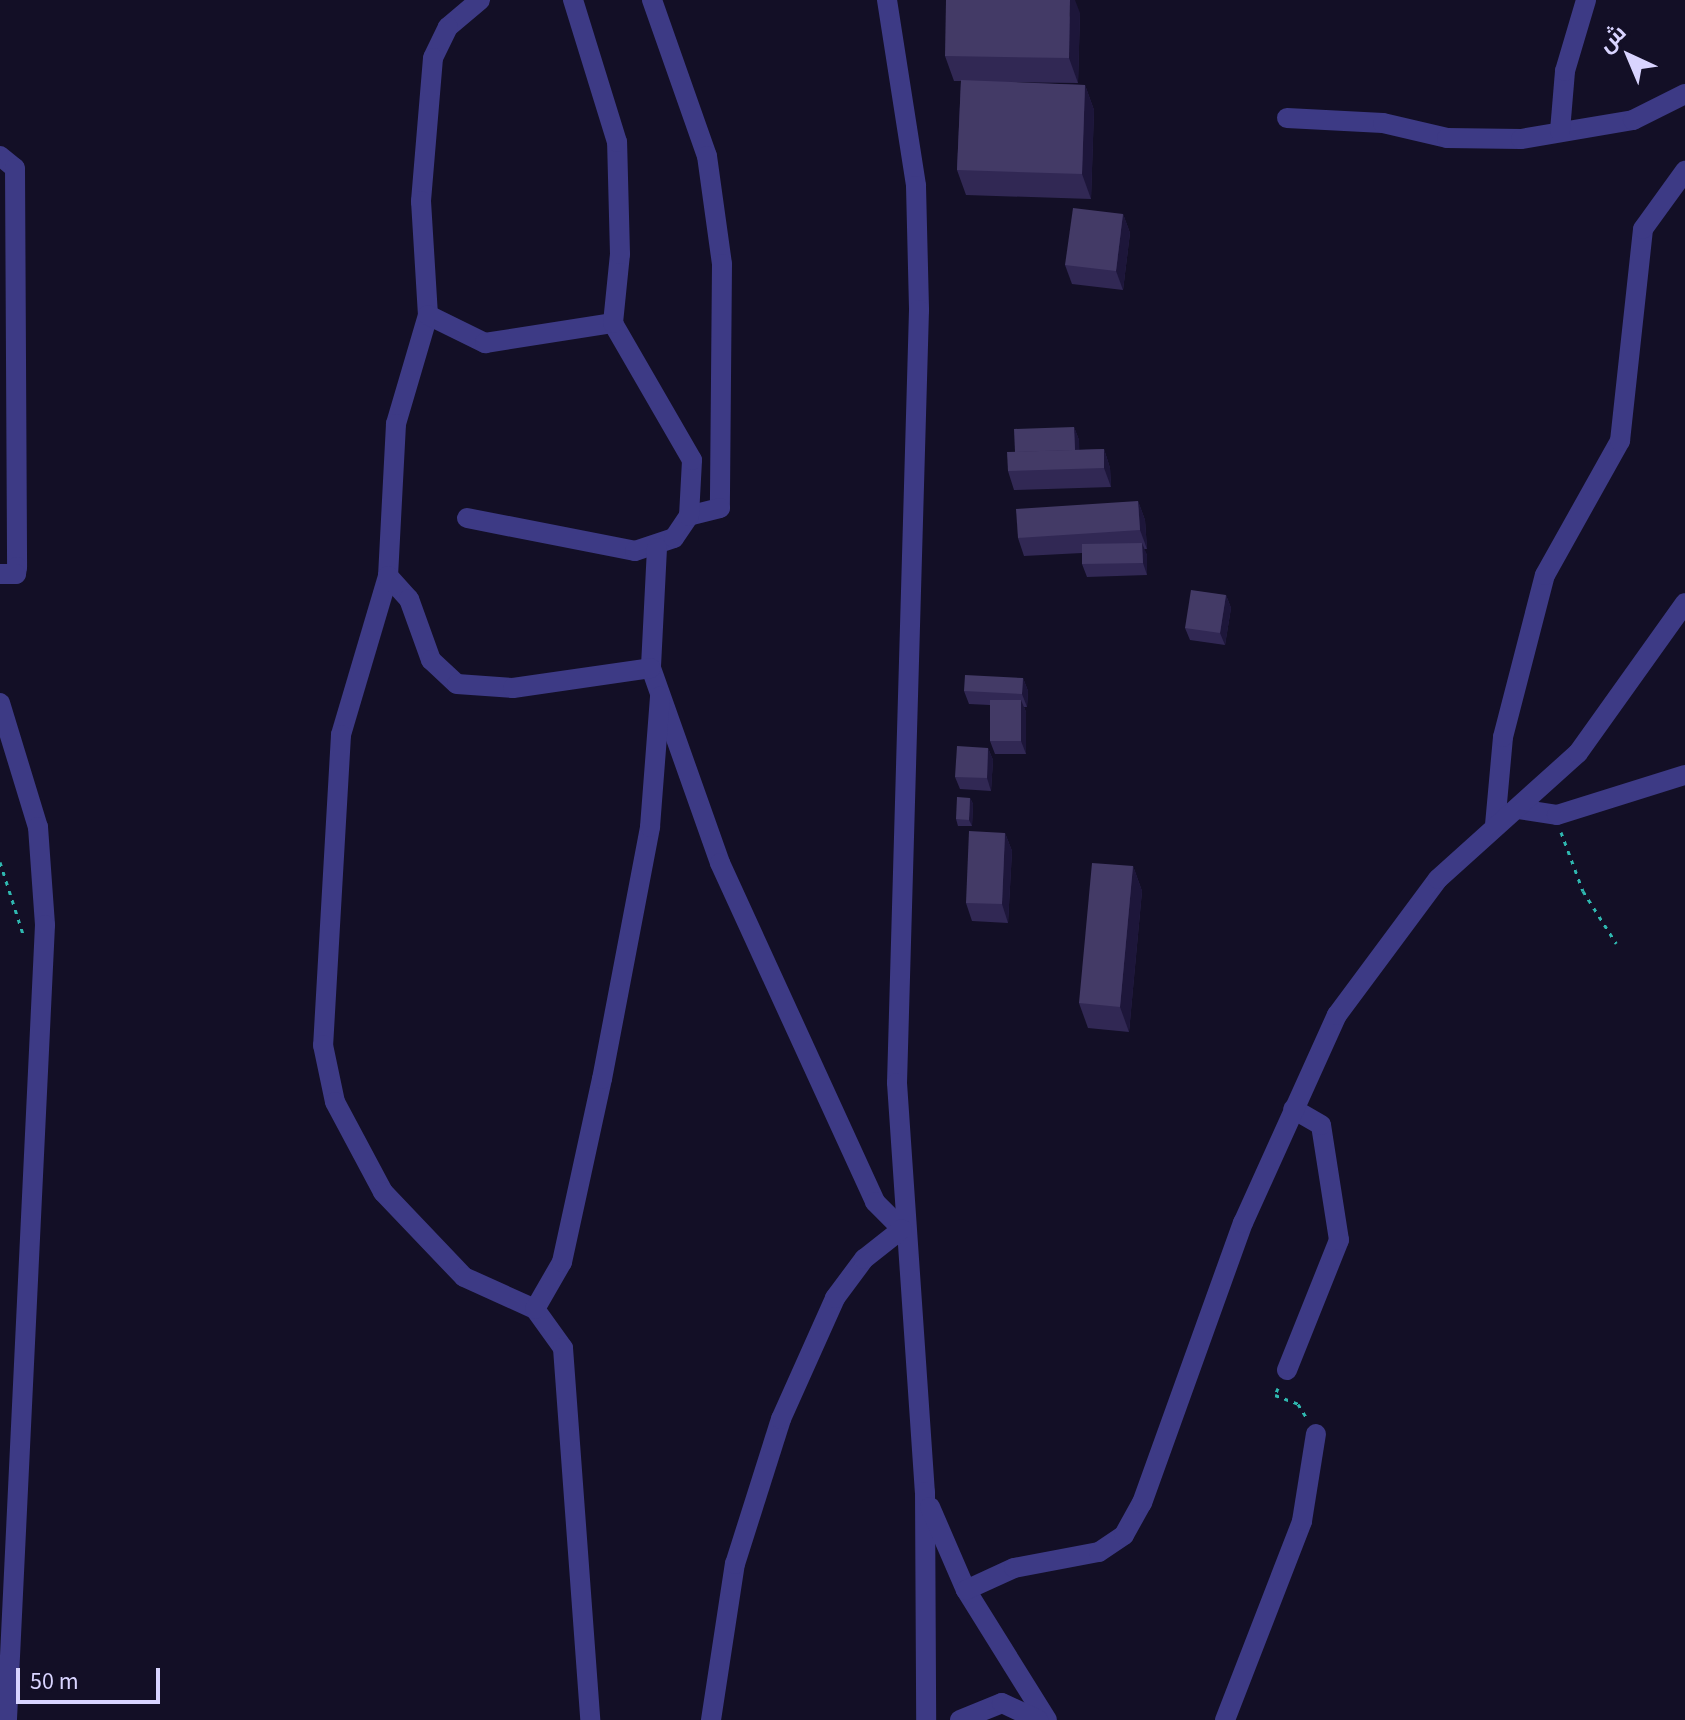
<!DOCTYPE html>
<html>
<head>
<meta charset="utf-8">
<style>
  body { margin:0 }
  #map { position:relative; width:1685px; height:1720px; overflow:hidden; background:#130f26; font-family:"Source Sans 3",Cairo,sans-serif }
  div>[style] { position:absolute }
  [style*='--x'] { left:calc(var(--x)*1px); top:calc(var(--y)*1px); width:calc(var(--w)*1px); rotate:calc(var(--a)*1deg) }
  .path>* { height:3px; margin-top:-1.5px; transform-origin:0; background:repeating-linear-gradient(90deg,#2fb8b0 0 4px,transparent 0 10px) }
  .minor>* { height:20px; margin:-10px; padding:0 10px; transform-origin:10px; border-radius:10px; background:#3d3a85 }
  .wall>* { inset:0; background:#312854 }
  .shaded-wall>* { inset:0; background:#1d163a }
  .building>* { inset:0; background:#433a66 }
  span { translate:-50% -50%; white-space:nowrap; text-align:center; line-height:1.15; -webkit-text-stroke:6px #130f26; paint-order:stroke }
  .north { position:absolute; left:1589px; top:16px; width:80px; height:80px; -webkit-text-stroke:6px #130f26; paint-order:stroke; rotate:316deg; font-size:22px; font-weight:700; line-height:32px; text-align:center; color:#d9d4ff }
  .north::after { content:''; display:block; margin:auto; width:28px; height:36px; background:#d9d4ff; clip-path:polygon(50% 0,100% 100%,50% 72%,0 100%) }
  .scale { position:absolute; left:16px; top:1668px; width:144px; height:36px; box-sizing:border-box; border:4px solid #d9d4ff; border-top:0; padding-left:10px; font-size:24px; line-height:28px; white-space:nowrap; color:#d9d4ff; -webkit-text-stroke:6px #130f26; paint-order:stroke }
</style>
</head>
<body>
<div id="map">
  <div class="path">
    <i style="--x:1561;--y:832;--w:63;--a:69.6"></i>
    <i style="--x:1583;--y:891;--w:62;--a:57.6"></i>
    <i style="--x:0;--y:862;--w:76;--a:72.3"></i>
    <i style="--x:1278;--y:1388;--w:8;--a:113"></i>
    <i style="--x:1275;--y:1395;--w:25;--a:21"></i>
    <i style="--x:1298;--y:1404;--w:15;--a:58"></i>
  </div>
  <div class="minor">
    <i style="--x:480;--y:0;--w:42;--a:139.8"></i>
    <i style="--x:448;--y:27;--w:34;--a:116"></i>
    <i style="--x:433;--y:58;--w:144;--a:94.8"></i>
    <i style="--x:421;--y:201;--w:114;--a:86.5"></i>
    <i style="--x:428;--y:315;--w:114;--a:106.4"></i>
    <i style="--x:396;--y:424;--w:152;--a:93"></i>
    <i style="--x:388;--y:576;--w:166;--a:106.5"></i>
    <i style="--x:341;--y:735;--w:311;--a:93.3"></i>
    <i style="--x:323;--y:1045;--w:58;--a:78.1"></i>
    <i style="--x:335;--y:1102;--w:102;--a:61.9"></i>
    <i style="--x:383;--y:1192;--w:117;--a:46.4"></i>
    <i style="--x:464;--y:1277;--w:78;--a:24.3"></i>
    <i style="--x:535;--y:1309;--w:48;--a:54.3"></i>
    <i style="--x:563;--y:1348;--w:373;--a:85.8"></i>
    <i style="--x:652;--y:0;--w:165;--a:70.6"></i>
    <i style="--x:707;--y:156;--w:109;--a:82.1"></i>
    <i style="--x:722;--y:264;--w:244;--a:90.5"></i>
    <i style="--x:720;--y:508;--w:32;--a:166"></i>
    <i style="--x:887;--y:0;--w:188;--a:81.1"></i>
    <i style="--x:916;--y:186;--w:124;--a:88.6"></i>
    <i style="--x:919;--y:310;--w:773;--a:91.63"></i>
    <i style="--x:897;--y:1083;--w:410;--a:86.1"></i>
    <i style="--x:925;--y:1492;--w:228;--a:89.7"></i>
    <i style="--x:1287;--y:118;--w:96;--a:3"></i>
    <i style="--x:1383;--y:123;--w:66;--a:13.2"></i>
    <i style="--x:1447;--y:138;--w:74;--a:0.8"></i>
    <i style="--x:1521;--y:139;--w:114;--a:-9.6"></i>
    <i style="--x:1633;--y:120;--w:58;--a:-26.6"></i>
    <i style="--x:1560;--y:131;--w:60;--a:-85.2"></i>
    <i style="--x:1565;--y:71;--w:74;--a:-73.5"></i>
    <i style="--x:0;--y:156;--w:19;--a:39"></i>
    <i style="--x:15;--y:168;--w:399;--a:89.7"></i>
    <i style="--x:17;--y:567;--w:7;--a:98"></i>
    <i style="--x:16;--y:574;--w:16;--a:180"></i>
    <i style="--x:428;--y:315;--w:64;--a:26.2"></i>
    <i style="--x:485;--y:343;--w:130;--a:-8.9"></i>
    <i style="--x:467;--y:518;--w:171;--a:11.1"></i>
    <i style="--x:635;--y:551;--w:41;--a:-18.4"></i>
    <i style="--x:674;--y:538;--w:27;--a:-56"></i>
    <i style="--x:689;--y:516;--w:56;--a:-86.9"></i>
    <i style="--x:692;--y:460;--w:158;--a:-120"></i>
    <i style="--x:613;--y:323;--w:69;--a:-84.2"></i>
    <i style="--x:620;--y:254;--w:112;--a:-91.5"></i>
    <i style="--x:617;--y:142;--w:149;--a:-107.2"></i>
    <i style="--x:657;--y:548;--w:120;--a:92.9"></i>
    <i style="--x:651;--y:668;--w:207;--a:70.5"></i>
    <i style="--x:720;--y:863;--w:373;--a:65.4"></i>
    <i style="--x:875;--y:1202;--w:38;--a:45"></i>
    <i style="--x:388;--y:576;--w:31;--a:48"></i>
    <i style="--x:409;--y:599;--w:65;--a:70.2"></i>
    <i style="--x:431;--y:660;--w:35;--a:43"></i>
    <i style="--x:457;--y:684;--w:56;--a:4.1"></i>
    <i style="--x:513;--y:688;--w:139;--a:-8.2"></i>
    <i style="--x:0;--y:703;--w:130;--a:73"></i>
    <i style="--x:38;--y:827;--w:98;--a:85.9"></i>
    <i style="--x:45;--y:925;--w:796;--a:92.74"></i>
    <i style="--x:1519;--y:809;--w:38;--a:9"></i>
    <i style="--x:1557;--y:815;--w:134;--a:-17.4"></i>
    <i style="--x:1495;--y:825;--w:88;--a:-84.8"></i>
    <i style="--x:1503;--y:737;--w:167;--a:-75.5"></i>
    <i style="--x:1545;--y:575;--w:154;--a:-60.8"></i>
    <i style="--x:1620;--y:441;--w:213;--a:-83.8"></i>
    <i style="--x:1643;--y:229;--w:72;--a:-54.1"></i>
    <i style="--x:535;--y:1309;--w:54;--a:-60.1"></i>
    <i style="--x:562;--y:1262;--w:187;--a:-77.7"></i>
    <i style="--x:602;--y:1079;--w:257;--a:-79.2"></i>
    <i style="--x:650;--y:827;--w:131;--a:-85.6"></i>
    <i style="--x:1287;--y:1370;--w:140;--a:-68.2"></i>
    <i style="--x:1339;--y:1240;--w:116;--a:-98.9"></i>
    <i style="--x:1321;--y:1125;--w:32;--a:-150"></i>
    <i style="--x:930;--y:1507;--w:90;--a:66.6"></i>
    <i style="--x:966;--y:1590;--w:153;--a:58.1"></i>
    <i style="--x:966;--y:1590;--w:53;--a:-24.6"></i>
    <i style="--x:1014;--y:1568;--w:86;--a:-10.7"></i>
    <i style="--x:1099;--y:1552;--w:30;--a:-34"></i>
    <i style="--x:1124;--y:1535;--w:37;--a:-61"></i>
    <i style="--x:1142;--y:1503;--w:298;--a:-70.2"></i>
    <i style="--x:1243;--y:1223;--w:228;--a:-65.7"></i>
    <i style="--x:1337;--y:1015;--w:169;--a:-53.4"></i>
    <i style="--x:1438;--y:879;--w:188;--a:-42"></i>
    <i style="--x:1578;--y:753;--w:184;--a:-54.5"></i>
    <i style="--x:711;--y:1720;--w:158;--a:-81.3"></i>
    <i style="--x:735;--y:1564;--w:152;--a:-72.4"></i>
    <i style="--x:781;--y:1419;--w:133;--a:-65.9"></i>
    <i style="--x:835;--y:1298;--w:49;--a:-53.4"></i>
    <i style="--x:864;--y:1259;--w:48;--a:-38.3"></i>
    <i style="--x:960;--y:1720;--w:45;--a:-22"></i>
    <i style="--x:1002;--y:1703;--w:40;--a:25"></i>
    <i style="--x:1225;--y:1720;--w:213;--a:-68.8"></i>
    <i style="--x:1302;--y:1521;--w:88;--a:-80.9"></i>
  </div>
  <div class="wall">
    <i style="clip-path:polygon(1080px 13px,1078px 83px,994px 82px,1085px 85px,1094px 110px,1091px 199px,966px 195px,957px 170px,961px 81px,954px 81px,945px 56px)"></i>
    <i style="clip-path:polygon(1123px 214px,1130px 233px,1123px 290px,1072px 284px,1065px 265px)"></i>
    <i style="clip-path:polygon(1074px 427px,1079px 440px,1079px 450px,1104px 449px,1110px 468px,1111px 487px,1014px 490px,1008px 471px,1015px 452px)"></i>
    <i style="clip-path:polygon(1138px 501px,1145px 520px,1147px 549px,1144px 549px,1147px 555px,1147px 575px,1087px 577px,1082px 564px,1082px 553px,1024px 556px,1018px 538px)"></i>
    <i style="clip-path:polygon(1226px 595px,1231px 608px,1225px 645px,1190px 640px,1185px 628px)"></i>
    <i style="clip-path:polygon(1023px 678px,1028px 691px,1027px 707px,1024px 707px,1026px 712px,1026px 754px,995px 754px,990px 741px,990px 705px,969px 704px,964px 691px)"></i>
    <i style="clip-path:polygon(988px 748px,993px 760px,991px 791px,960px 789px,955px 777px)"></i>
    <i style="clip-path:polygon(970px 798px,973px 804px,972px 826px,958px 826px,956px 819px)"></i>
    <i style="clip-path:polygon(1005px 833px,1012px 851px,1008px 923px,972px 921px,966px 903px)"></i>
    <i style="clip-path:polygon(1133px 866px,1142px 891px,1129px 1032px,1088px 1028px,1079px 1003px)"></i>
  </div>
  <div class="shaded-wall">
    <i style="clip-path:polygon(1070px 0,1075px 0,1080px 13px,1078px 83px,1069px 58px)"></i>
    <i style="clip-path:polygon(1085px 85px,1094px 110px,1091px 199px,1082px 174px)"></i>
    <i style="clip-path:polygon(1123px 214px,1130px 233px,1123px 290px,1116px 271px)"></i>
    <i style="clip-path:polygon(1074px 427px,1079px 440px,1080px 462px,1075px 450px)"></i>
    <i style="clip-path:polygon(1104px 449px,1110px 468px,1111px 487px,1104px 468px)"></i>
    <i style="clip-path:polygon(1138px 501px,1145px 520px,1147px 549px,1140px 530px)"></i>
    <i style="clip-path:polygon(1142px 543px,1147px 555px,1147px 575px,1143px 563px)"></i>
    <i style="clip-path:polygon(1226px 595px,1231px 608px,1225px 645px,1220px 633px)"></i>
    <i style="clip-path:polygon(1023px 678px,1028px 691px,1027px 707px,1022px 694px)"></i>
    <i style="clip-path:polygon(1021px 700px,1026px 712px,1026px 754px,1021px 741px)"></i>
    <i style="clip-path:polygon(988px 748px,993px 760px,991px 791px,987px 778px)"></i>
    <i style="clip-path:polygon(970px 798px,973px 804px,972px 826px,969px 820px)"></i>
    <i style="clip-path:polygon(1005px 833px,1012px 851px,1008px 923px,1002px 904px)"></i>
    <i style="clip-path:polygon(1133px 866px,1142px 891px,1129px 1032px,1120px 1007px)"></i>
  </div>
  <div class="building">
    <i style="clip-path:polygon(946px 0,1070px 0,1069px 58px,945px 56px)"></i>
    <i style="clip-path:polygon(961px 80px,1085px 85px,1082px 174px,957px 170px)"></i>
    <i style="clip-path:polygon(1073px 208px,1123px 214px,1116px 271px,1065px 265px)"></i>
    <i style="clip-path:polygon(1074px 427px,1075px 450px,1015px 452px,1014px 429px)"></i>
    <i style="clip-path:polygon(1104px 449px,1104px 468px,1008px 471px,1007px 452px)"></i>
    <i style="clip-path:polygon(1138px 501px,1140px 530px,1018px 538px,1016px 509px)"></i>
    <i style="clip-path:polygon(1142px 543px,1143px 563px,1082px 564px,1082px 544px)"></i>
    <i style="clip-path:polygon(1191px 590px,1226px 595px,1220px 633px,1185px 628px)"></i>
    <i style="clip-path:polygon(965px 675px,1023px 678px,1022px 694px,964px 691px)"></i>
    <i style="clip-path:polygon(990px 700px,1021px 700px,1021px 741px,990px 741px)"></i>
    <i style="clip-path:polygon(957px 746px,988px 748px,987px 778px,955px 777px)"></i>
    <i style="clip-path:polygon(957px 797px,970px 798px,969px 820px,956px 819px)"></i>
    <i style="clip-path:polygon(969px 831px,1005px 833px,1002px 904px,966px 903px)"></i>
    <i style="clip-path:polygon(1092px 863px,1133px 866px,1120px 1007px,1079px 1003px)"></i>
  </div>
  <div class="north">ش</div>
  <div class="scale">50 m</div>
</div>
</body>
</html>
